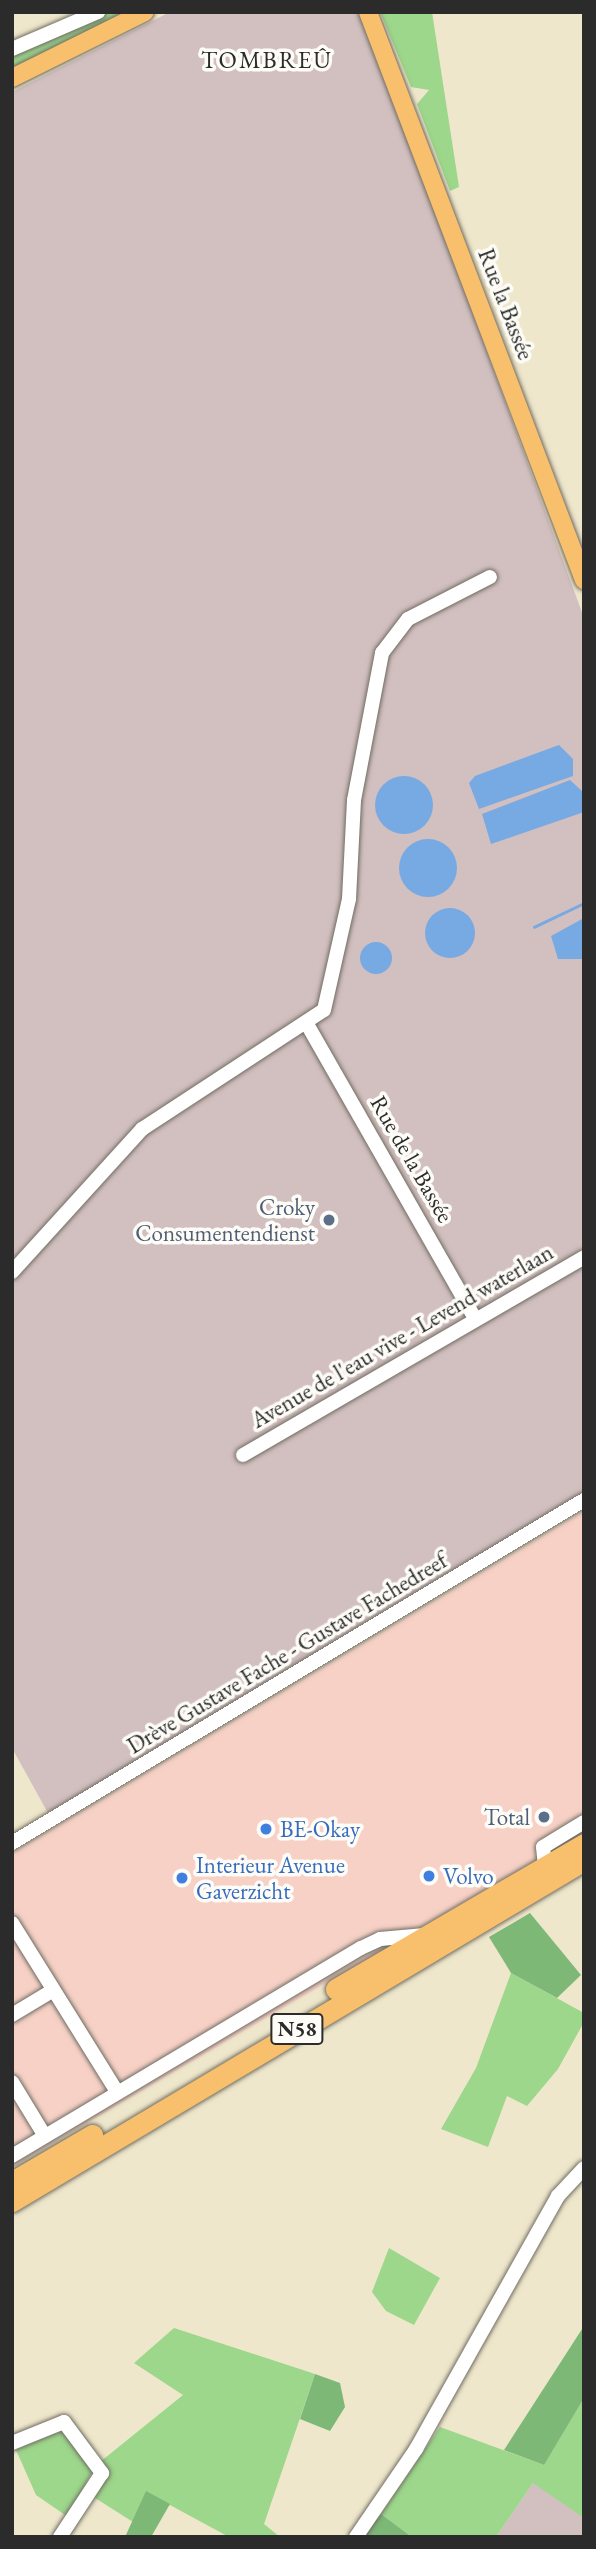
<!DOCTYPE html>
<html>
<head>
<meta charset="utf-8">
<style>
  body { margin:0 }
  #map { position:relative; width:596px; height:2549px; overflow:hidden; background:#efe7cb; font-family:"EB Garamond",serif }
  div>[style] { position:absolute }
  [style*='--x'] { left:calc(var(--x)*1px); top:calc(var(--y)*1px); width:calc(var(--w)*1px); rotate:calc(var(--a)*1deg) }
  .built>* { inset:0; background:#f7d1c6 }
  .industrial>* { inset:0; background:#d2bfbf }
  .green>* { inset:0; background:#9cd78b }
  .forest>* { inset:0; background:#7db877 }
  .water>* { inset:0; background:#77a9e3 }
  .round { border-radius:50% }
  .stream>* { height:2.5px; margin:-1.25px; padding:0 1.25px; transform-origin:1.25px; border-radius:1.25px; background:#77a9e3 }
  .roads { filter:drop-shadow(0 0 2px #706d63) drop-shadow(0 0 2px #706d63) }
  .minor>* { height:14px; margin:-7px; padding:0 7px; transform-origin:7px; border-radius:7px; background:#fff }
  .major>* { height:18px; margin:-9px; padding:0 9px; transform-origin:9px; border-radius:9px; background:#f8bf6c }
  .highway>* { height:21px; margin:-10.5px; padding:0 10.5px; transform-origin:10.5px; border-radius:10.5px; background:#f8bf6c }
  .dots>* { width:19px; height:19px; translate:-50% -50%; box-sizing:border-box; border:4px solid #fdfcf7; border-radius:50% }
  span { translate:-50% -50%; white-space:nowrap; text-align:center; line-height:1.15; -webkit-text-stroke:7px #fdfcf7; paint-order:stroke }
  .shield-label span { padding:2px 5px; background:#fdfcf7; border:2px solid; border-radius:5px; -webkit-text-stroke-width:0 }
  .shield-label { font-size:21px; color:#2b2b2b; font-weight:700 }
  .street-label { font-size:23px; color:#2b2b2b }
  .service-label { font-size:23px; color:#4e5e75 }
  .right { translate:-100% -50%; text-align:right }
  .shop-label { font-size:23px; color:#366cbe }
  .left { translate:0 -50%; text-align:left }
  .neighbourhood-label { font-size:24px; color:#2b2b2b; letter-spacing:2px }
  .frame { position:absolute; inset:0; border:14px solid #2b2b2b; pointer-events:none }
</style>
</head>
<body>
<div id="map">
  <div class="built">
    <i style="clip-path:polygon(584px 1511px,584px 1832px,12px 2167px,12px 1853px)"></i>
  </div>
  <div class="industrial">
    <i style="clip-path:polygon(170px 12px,363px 12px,584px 618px,584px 1494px,48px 1813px,12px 1748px,12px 92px)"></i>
    <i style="clip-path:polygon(584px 2398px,584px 2537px,496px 2537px,533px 2483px)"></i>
  </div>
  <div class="green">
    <i style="clip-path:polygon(105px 12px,126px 12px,12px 69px,12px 53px)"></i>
    <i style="clip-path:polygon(432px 12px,459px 187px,450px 191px,417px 104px,429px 90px,411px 87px,381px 14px)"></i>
    <i style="clip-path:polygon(511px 1973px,584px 2013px,584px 2022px,558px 2069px,527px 2106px,507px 2096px,488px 2147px,441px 2129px,476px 2068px)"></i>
    <i style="clip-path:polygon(389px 2248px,440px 2278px,414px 2325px,386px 2311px,372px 2292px)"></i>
    <i style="clip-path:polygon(174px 2328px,315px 2374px,264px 2524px,280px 2537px,229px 2537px,146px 2492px,133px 2522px,92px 2496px,100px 2462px,183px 2395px,134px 2363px)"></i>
    <i style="clip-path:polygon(584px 2398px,584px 2518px,533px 2483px,496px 2537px,412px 2537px,381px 2514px,440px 2427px,544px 2465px)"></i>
    <i style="clip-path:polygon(57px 2429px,75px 2442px,92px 2472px,68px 2517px,36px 2495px,16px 2450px)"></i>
  </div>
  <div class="forest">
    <i style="clip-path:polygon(530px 1913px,581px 1975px,557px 1998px,511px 1973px,489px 1937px)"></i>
    <i style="clip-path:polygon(584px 2326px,584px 2398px,544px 2465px,504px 2450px)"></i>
    <i style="clip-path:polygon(315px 2374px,340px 2383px,345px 2407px,330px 2431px,300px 2419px)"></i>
    <i style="clip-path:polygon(146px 2491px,170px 2504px,151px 2537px,125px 2537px)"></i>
    <i style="clip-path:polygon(381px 2514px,412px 2537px,361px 2537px)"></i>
  </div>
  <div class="water">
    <i style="clip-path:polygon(559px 745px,573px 759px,573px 776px,479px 809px,469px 783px,475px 776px)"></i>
    <i class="round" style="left:375px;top:776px;width:58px;height:58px"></i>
    <i style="clip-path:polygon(570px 780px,584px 793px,584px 812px,491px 844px,482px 814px)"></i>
    <i class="round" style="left:399px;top:839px;width:58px;height:58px"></i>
    <i class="round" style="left:425px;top:908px;width:50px;height:50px"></i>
    <i style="clip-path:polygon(584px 918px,584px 959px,558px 959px,551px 936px)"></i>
    <i class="round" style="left:360px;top:942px;width:32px;height:32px"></i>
  </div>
  <div class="stream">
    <i style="--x:534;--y:927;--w:55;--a:-25.6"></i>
  </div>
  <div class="roads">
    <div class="minor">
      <i style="--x:12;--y:49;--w:94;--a:-23.3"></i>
      <i style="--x:307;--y:1024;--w:339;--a:60.3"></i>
      <i style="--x:12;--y:1272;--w:193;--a:-47.7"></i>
      <i style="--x:142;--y:1129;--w:217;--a:-33.2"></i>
      <i style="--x:324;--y:1010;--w:114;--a:-77.3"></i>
      <i style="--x:349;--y:899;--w:99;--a:-87.1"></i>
      <i style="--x:354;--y:800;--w:150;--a:-79.2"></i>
      <i style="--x:382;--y:653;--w:43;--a:-52.6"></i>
      <i style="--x:408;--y:619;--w:92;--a:-27.1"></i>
      <i style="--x:243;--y:1455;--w:394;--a:-30.1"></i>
      <i style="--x:12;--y:1843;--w:667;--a:-30.95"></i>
      <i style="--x:545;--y:1866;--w:19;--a:-96"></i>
      <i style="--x:543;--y:1847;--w:48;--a:-31.4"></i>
      <i style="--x:12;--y:1923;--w:199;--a:58.1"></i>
      <i style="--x:12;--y:2015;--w:47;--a:-31"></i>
      <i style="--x:12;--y:2082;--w:63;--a:58.6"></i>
      <i style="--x:12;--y:2156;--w:406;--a:-30.8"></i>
      <i style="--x:361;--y:1948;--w:21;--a:-25"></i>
      <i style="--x:380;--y:1939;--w:45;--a:-5.1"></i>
      <i style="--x:12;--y:2443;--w:56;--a:-22"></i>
      <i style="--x:64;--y:2422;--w:64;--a:53.3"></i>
      <i style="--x:102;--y:2473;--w:77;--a:123.3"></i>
      <i style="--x:356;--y:2537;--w:107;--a:-55.7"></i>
      <i style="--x:416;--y:2449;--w:290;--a:-60.7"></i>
      <i style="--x:558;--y:2196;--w:38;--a:-47"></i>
    </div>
    <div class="major">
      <i style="--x:368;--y:12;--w:608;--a:69.18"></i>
      <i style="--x:12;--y:78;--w:148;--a:-26.4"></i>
    </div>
    <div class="highway">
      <i style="--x:336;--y:1989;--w:287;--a:-30.3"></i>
      <i style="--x:12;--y:2182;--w:93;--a:-30.4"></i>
      <i style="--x:12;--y:2201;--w:666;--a:-30.8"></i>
    </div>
  </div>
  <div class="dots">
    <i style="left:329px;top:1220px;background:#5c6f8a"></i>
    <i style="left:544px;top:1817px;background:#5c6f8a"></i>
    <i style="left:266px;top:1829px;background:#3f7fe0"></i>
    <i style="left:429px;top:1876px;background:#3f7fe0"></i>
    <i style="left:182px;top:1878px;background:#3f7fe0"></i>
  </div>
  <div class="shield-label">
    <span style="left:297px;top:2029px">N58</span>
  </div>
  <div class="street-label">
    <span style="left:506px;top:304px;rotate:69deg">Rue la Bassée</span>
    <span style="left:412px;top:1159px;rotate:60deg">Rue de la Bassée</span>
    <span style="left:402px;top:1336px;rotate:-30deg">Avenue de l'eau vive - Levend waterlaan</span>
    <span style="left:287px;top:1653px;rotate:-31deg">Drève Gustave Fache - Gustave Fachedreef</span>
  </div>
  <div class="service-label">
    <span class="right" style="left:315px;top:1220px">Croky<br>Consumentendienst</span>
    <span class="right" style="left:530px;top:1817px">Total</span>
  </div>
  <div class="shop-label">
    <span class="left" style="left:280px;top:1829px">BE-Okay</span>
    <span class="left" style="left:196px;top:1878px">Interieur Avenue<br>Gaverzicht</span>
    <span class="left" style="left:443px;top:1876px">Volvo</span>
  </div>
  <div class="neighbourhood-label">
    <span style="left:267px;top:60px">TOMBREÛ</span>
  </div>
  <div class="frame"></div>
</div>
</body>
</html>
